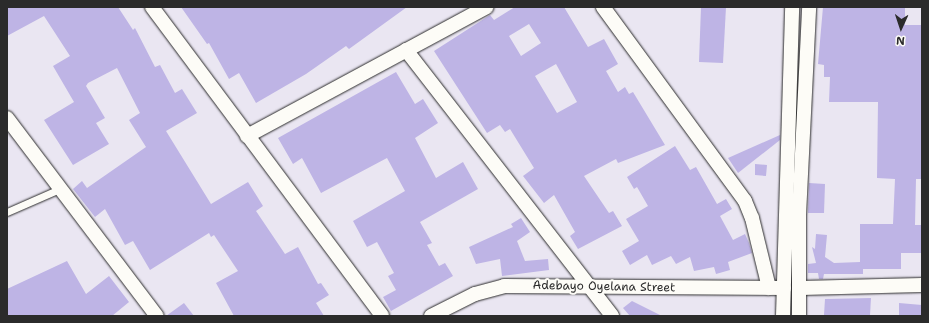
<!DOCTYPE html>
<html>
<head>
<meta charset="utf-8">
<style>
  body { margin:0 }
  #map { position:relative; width:929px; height:323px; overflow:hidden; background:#eae6f2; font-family:"Shantell Sans",sans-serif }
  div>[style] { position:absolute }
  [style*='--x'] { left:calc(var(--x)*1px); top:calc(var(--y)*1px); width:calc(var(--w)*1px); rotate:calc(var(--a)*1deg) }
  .building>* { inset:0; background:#beb4e5 }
  .roads { filter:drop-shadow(0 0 1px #2b2b2b) drop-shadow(0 0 1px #2b2b2b) }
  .lane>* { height:7px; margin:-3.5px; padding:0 3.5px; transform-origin:3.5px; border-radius:3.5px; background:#fdfcf7 }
  .street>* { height:14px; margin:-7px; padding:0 7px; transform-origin:7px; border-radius:7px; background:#fdfcf7 }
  span { translate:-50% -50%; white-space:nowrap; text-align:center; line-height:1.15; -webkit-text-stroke:4px #fdfcf7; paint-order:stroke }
  .street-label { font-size:12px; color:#2b2b2b }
  .frame { position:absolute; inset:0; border:8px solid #2b2b2b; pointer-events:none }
  .north { position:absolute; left:881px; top:8px; width:40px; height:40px; -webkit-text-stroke:3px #fdfcf7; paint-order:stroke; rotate:183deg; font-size:11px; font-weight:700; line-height:16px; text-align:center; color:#2b2b2b }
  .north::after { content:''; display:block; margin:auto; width:14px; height:18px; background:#2b2b2b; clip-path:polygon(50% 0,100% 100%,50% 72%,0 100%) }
</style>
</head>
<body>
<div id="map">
  <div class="building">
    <i style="clip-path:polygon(7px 7px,118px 7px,133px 30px,135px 28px,155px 67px,160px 65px,175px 93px,182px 89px,197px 113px,166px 131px,211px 204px,248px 182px,263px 206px,256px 211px,285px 254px,298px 247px,318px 284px,321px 283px,329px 295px,316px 303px,324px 316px,234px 316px,216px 283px,238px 271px,214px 235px,211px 237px,209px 233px,150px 270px,133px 241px,125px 245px,105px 209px,95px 217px,73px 189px,82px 181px,87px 188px,146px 147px,129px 120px,140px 113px,117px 68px,88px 83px,86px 86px,105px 118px,96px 123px,109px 144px,73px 165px,44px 120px,74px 102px,53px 66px,70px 56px,44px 16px,7px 36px)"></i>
    <i style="clip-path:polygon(181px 7px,407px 7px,349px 49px,346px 46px,306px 74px,256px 103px,239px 73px,229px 79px,209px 43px,207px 44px)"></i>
    <i style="clip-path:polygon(evenodd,515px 7px,564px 7px,588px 47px,604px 39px,618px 64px,606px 71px,618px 92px,625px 87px,629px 94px,633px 92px,665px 145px,618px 163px,616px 159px,584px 176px,609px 213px,613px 211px,622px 226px,578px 249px,570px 236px,575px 232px,554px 195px,544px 203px,523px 176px,534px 168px,510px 129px,505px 132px,500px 125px,487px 133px,434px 51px,490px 15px,494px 20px,515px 7px,529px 24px,541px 43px,521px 56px,509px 36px,529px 24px,515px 7px,556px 64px,577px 102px,557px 113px,535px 76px,556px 64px)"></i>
    <i style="clip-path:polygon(701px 7px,726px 7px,723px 63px,699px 62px)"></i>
    <i style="clip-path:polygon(823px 7px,905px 7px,905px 25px,922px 25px,922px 179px,916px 179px,915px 225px,922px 225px,922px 253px,901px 253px,901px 269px,863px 269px,863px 274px,824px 274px,823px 279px,819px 279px,818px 273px,808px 273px,808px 264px,816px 263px,812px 247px,815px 249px,816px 234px,827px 235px,825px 257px,834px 263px,860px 262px,860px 224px,893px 224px,895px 179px,877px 178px,878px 102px,829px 102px,830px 77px,824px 77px,824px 65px,818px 64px)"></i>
    <i style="clip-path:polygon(396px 72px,415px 104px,423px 99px,438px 123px,415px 138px,436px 178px,463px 162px,478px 189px,420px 222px,432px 243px,427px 245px,439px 266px,445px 263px,453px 276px,391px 311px,383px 297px,396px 290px,388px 276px,394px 273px,377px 242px,367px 247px,353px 221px,405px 191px,387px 158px,321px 193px,302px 158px,293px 164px,278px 138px)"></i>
    <i style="clip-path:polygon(780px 135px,780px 140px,738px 173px,728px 158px)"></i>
    <i style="clip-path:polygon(675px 146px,690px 170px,696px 167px,717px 204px,726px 199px,732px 209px,720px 216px,733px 240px,745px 234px,749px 243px,752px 253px,728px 262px,730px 270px,716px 274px,714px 267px,694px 271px,690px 257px,676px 264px,671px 256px,652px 265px,647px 255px,630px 265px,622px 251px,639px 241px,626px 219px,648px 206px,637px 187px,634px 189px,627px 177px)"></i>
    <i style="clip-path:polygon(755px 164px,767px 165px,766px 176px,755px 175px)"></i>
    <i style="clip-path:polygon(809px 183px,825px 184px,824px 213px,808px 213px)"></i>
    <i style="clip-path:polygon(521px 218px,530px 232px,517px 241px,525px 261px,548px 259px,549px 270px,502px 276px,500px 259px,476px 264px,469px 247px,513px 227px,511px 224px)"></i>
    <i style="clip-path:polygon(67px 261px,86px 294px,109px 276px,129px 302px,112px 316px,7px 316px,7px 289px)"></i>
    <i style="clip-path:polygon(871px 298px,870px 315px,824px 315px,825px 299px)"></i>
    <i style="clip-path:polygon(632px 301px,662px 316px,630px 316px,623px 308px)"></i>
    <i style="clip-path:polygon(184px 303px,194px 316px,166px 316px)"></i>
    <i style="clip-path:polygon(899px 303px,922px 305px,922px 316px,899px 316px)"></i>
  </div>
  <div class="roads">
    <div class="lane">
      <i style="--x:7;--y:212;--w:60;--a:-23.6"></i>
    </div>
    <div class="street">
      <i style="--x:152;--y:7;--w:385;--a:53.3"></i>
      <i style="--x:603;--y:7;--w:240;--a:53.8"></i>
      <i style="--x:745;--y:201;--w:18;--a:68"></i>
      <i style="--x:752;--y:218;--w:72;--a:76.3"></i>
      <i style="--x:406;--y:50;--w:336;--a:52.2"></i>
      <i style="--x:7;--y:118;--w:248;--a:52.9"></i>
      <i style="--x:247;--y:136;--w:272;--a:-28.3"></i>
      <i style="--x:801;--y:288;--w:121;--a:-1.4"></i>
      <i style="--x:431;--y:316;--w:49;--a:-26.6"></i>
      <i style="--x:475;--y:294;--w:30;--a:-15"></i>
      <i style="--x:504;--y:286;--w:280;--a:0.4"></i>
      <i style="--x:783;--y:316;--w:309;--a:-88.3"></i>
      <i style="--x:799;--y:316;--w:101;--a:-90"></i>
      <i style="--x:799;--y:215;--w:208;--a:-87.2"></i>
    </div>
  </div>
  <div class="street-label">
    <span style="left:604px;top:287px;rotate:1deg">Adebayo Oyelana Street</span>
  </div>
  <div class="frame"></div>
  <div class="north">N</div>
</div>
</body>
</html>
